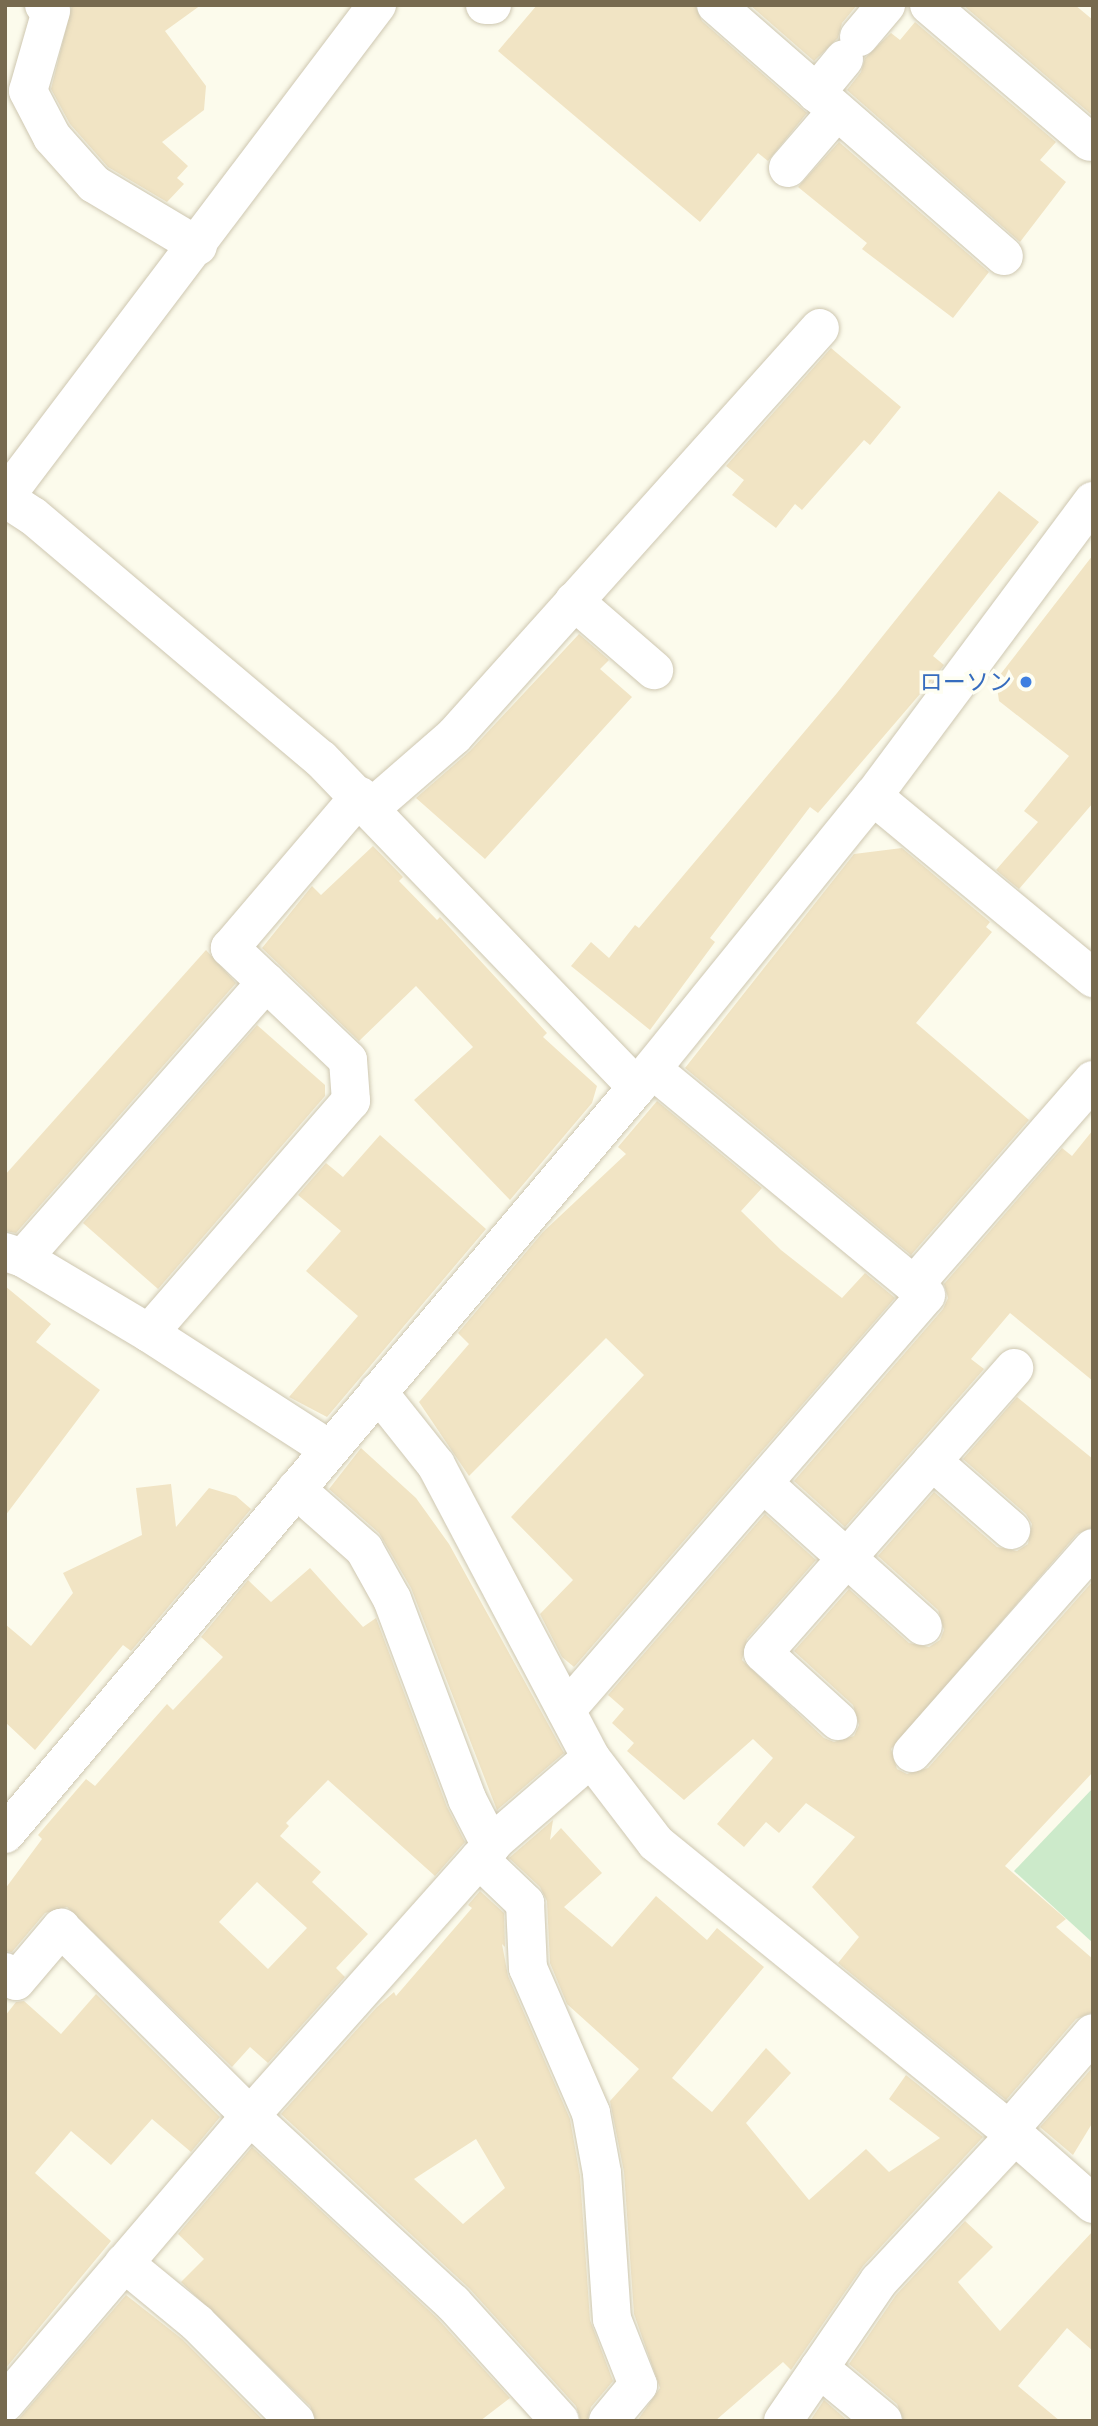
<!DOCTYPE html>
<html>
<head>
<meta charset="utf-8">
<style>
  body { margin:0 }
  #map { position:relative; width:1098px; height:2426px; overflow:hidden; background:#fcfbec; font-family:Ubuntu,"Noto Sans JP",sans-serif }
  div>[style] { position:absolute }
  [style*='--x'] { left:calc(var(--x)*1px); top:calc(var(--y)*1px); width:calc(var(--w)*1px); rotate:calc(var(--a)*1deg) }
  .green>* { inset:0; background:#cceaca }
  .building>* { inset:0; background:#f1e4c4 }
  .roads { filter:drop-shadow(0 0 2px #cec7b1) drop-shadow(0 0 2px #cec7b1) }
  .minor>* { height:38px; margin:-19px; padding:0 19px; transform-origin:19px; border-radius:19px; background:#fff }
  .dots>* { width:19px; height:19px; translate:-50% -50%; box-sizing:border-box; border:4px solid #fefef2; border-radius:50% }
  span { translate:-50% -50%; white-space:nowrap; text-align:center; line-height:1.15; -webkit-text-stroke:7px #fefef2; paint-order:stroke }
  .shop-label { font-size:23px; color:#366cbe }
  .right { translate:-100% -50%; text-align:right }
  .frame { position:absolute; inset:0; border:7px solid #776a4f; pointer-events:none }
</style>
</head>
<body>
<div id="map">
  <div class="green">
    <i style="clip-path:polygon(1093px 1788px,1093px 1943px,1014px 1871px)"></i>
  </div>
  <div class="building">
    <i style="clip-path:polygon(72px 5px,201px 5px,165px 31px,206px 86px,204px 110px,162px 142px,188px 166px,177px 178px,184px 184px,167px 202px,108px 167px,70px 124px,51px 89px)"></i>
    <i style="clip-path:polygon(537px 5px,695px 5px,702px 21px,807px 113px,768px 161px,758px 153px,700px 222px,498px 51px)"></i>
    <i style="clip-path:polygon(750px 5px,857px 5px,842px 23px,838px 38px,814px 61px)"></i>
    <i style="clip-path:polygon(963px 5px,1075px 5px,1093px 20px,1093px 116px)"></i>
    <i style="clip-path:polygon(915px 22px,1056px 142px,1040px 160px,1066px 182px,1020px 242px,847px 90px,861px 72px,865px 58px,891px 33px,900px 40px)"></i>
    <i style="clip-path:polygon(839px 142px,989px 272px,953px 318px,862px 249px,867px 243px,798px 187px)"></i>
    <i style="clip-path:polygon(831px 348px,901px 407px,870px 445px,864px 440px,802px 510px,795px 504px,776px 528px,732px 495px,744px 480px,726px 466px)"></i>
    <i style="clip-path:polygon(999px 491px,1039px 522px,933px 656px,944px 665px,938px 673px,818px 813px,810px 807px,710px 938px,715px 942px,650px 1030px,571px 966px,591px 942px,609px 958px,635px 925px,639px 928px,837px 693px)"></i>
    <i style="clip-path:polygon(1093px 555px,1093px 803px,1019px 889px,996px 870px,1038px 822px,1024px 811px,1069px 756px,999px 701px,996px 680px)"></i>
    <i style="clip-path:polygon(579px 634px,609px 660px,600px 669px,632px 697px,485px 859px,416px 798px,470px 751px)"></i>
    <i style="clip-path:polygon(373px 846px,403px 877px,399px 881px,437px 920px,440px 917px,547px 1033px,543px 1037px,597px 1086px,592px 1103px,510px 1200px,414px 1100px,473px 1047px,416px 986px,359px 1041px,262px 948px,312px 886px,321px 895px)"></i>
    <i style="clip-path:polygon(902px 848px,990px 922px,986px 927px,992px 932px,916px 1023px,1029px 1120px,911px 1255px,685px 1068px,854px 854px)"></i>
    <i style="clip-path:polygon(206px 950px,236px 983px,16px 1233px,5px 1231px,5px 1175px)"></i>
    <i style="clip-path:polygon(257px 1025px,325px 1085px,325px 1096px,158px 1289px,83px 1223px)"></i>
    <i style="clip-path:polygon(657px 1101px,762px 1188px,741px 1211px,781px 1250px,842px 1298px,865px 1273px,895px 1298px,574px 1667px,562px 1657px,540px 1614px,573px 1580px,511px 1517px,644px 1375px,606px 1338px,469px 1476px,419px 1402px,469px 1344px,458px 1333px,543px 1232px,626px 1154px,618px 1147px)"></i>
    <i style="clip-path:polygon(1093px 1130px,1093px 1381px,1010px 1313px,971px 1359px,984px 1369px,845px 1527px,794px 1481px,943px 1309px,948px 1298px,944px 1284px,1062px 1148px,1072px 1156px)"></i>
    <i style="clip-path:polygon(380px 1135px,486px 1229px,327px 1417px,289px 1397px,358px 1316px,306px 1271px,341px 1231px,298px 1195px,326px 1163px,343px 1177px)"></i>
    <i style="clip-path:polygon(5px 1286px,51px 1324px,36px 1342px,100px 1390px,5px 1516px)"></i>
    <i style="clip-path:polygon(1017px 1397px,1093px 1459px,1093px 1527px,1077px 1534px,891px 1749px,897px 1769px,907px 1774px,928px 1768px,1093px 1581px,1093px 1772px,1005px 1866px,1066px 1919px,1056px 1927px,1093px 1959px,1093px 2012px,1076px 2019px,1006px 2100px,838px 1963px,859px 1937px,812px 1887px,855px 1837px,806px 1803px,779px 1833px,766px 1822px,744px 1847px,717px 1824px,773px 1758px,753px 1739px,684px 1800px,627px 1751px,634px 1743px,612px 1723px,624px 1709px,608px 1695px,765px 1514px,816px 1560px,747px 1639px,742px 1660px,824px 1738px,834px 1742px,854px 1736px,859px 1725px,853px 1705px,794px 1651px,849px 1589px,909px 1643px,929px 1647px,940px 1640px,944px 1630px,938px 1610px,878px 1556px,934px 1492px,997px 1547px,1017px 1551px,1028px 1544px,1032px 1524px,1026px 1514px,963px 1459px)"></i>
    <i style="clip-path:polygon(361px 1448px,416px 1498px,449px 1544px,564px 1753px,497px 1810px,411px 1588px,379px 1533px,329px 1489px)"></i>
    <i style="clip-path:polygon(171px 1484px,176px 1527px,209px 1488px,236px 1496px,251px 1509px,131px 1651px,123px 1645px,35px 1750px,5px 1722px,5px 1624px,31px 1646px,73px 1593px,63px 1573px,142px 1535px,136px 1488px)"></i>
    <i style="clip-path:polygon(evenodd,310px 1568px,363px 1627px,376px 1618px,447px 1807px,465px 1842px,435px 1876px,328px 1780px,286px 1823px,289px 1826px,280px 1836px,321px 1872px,312px 1882px,368px 1934px,336px 1968px,345px 1977px,268px 2063px,250px 2047px,232px 2067px,67px 1907px,45px 1913px,12px 1952px,5px 1951px,5px 1889px,42px 1839px,38px 1835px,86px 1779px,95px 1786px,167px 1704px,173px 1710px,223px 1657px,201px 1637px,248px 1580px,271px 1602px,310px 1568px,257px 1882px,307px 1928px,268px 1969px,219px 1922px,257px 1882px)"></i>
    <i style="clip-path:polygon(553px 1820px,550px 1840px,561px 1828px,602px 1873px,564px 1907px,612px 1947px,656px 1896px,707px 1940px,717px 1928px,764px 1967px,672px 2078px,712px 2112px,766px 2048px,791px 2073px,746px 2123px,809px 2200px,866px 2149px,889px 2172px,940px 2138px,889px 2099px,906px 2075px,983px 2137px,863px 2266px,791px 2370px,783px 2362px,715px 2421px,637px 2421px,660px 2388px,634px 2314px,624px 2172px,610px 2101px,639px 2069px,567px 2004px,550px 1963px,547px 1901px,540px 1887px,509px 1858px)"></i>
    <i style="clip-path:polygon(evenodd,480px 1891px,504px 1913px,505px 1947px,502px 1944px,508px 1976px,570px 2119px,580px 2176px,590px 2320px,613px 2381px,591px 2407px,587px 2421px,581px 2421px,576px 2406px,469px 2288px,281px 2114px,377px 2007px,394px 1992px,396px 1996px,472px 1908px,468px 1905px,480px 1891px,476px 2139px,505px 2188px,463px 2224px,414px 2179px,476px 2139px)"></i>
    <i style="clip-path:polygon(96px 1994px,220px 2117px,191px 2152px,152px 2119px,111px 2165px,71px 2131px,35px 2173px,111px 2241px,5px 2369px,5px 2016px,16px 2002px,24px 2001px,61px 2034px)"></i>
    <i style="clip-path:polygon(1093px 2067px,1093px 2122px,1073px 2155px,1040px 2127px)"></i>
    <i style="clip-path:polygon(252px 2147px,437px 2318px,510px 2398px,480px 2421px,316px 2421px,310px 2406px,181px 2282px,204px 2259px,178px 2234px)"></i>
    <i style="clip-path:polygon(965px 2221px,993px 2247px,958px 2282px,1000px 2331px,1093px 2231px,1093px 2351px,1067px 2328px,1018px 2386px,1060px 2421px,904px 2421px,897px 2404px,849px 2364px,896px 2295px)"></i>
    <i style="clip-path:polygon(126px 2295px,182px 2339px,264px 2421px,17px 2421px)"></i>
    <i style="clip-path:polygon(824px 2400px,848px 2421px,810px 2421px)"></i>
  </div>
  <div class="roads">
    <div class="minor">
      <i style="--x:44;--y:5;--w:9;--a:41"></i>
      <i style="--x:51;--y:11;--w:83;--a:106"></i>
      <i style="--x:28;--y:91;--w:52;--a:62.4"></i>
      <i style="--x:52;--y:137;--w:63;--a:48.2"></i>
      <i style="--x:94;--y:184;--w:121;--a:30.8"></i>
      <i style="--x:485;--y:5;--w:7;--a:0"></i>
      <i style="--x:716;--y:5;--w:382;--a:41.1"></i>
      <i style="--x:929;--y:5;--w:211;--a:40.4"></i>
      <i style="--x:859;--y:37;--w:42;--a:-49.8"></i>
      <i style="--x:816;--y:93;--w:44;--a:-50.5"></i>
      <i style="--x:788;--y:168;--w:75;--a:-49.3"></i>
      <i style="--x:5;--y:497;--w:617;--a:-52.91"></i>
      <i style="--x:5;--y:498;--w:33;--a:33"></i>
      <i style="--x:33;--y:516;--w:377;--a:40.2"></i>
      <i style="--x:321;--y:759;--w:455;--a:46.1"></i>
      <i style="--x:574;--y:601;--w:106;--a:40.8"></i>
      <i style="--x:873;--y:796;--w:286;--a:39.6"></i>
      <i style="--x:371;--y:808;--w:110;--a:-40.9"></i>
      <i style="--x:454;--y:736;--w:548;--a:-48.11"></i>
      <i style="--x:5;--y:1252;--w:19;--a:18"></i>
      <i style="--x:23;--y:1258;--w:147;--a:30.8"></i>
      <i style="--x:149;--y:1333;--w:214;--a:32.8"></i>
      <i style="--x:23;--y:1258;--w:368;--a:-48.6"></i>
      <i style="--x:914;--y:1285;--w:272;--a:-48.9"></i>
      <i style="--x:149;--y:1333;--w:308;--a:-49"></i>
      <i style="--x:351;--y:1101;--w:41;--a:-94.2"></i>
      <i style="--x:348;--y:1060;--w:163;--a:-136.5"></i>
      <i style="--x:230;--y:948;--w:200;--a:-49.5"></i>
      <i style="--x:378;--y:1392;--w:93;--a:51.5"></i>
      <i style="--x:436;--y:1465;--w:331;--a:62.1"></i>
      <i style="--x:591;--y:1758;--w:107;--a:52.6"></i>
      <i style="--x:656;--y:1843;--w:455;--a:39.1"></i>
      <i style="--x:1009;--y:2130;--w:112;--a:41.4"></i>
      <i style="--x:932;--y:1461;--w:105;--a:41.1"></i>
      <i style="--x:764;--y:1484;--w:213;--a:41.8"></i>
      <i style="--x:296;--y:1489;--w:91;--a:41.4"></i>
      <i style="--x:364;--y:1549;--w:57;--a:60.8"></i>
      <i style="--x:392;--y:1599;--w:214;--a:69.4"></i>
      <i style="--x:467;--y:1799;--w:53;--a:62.9"></i>
      <i style="--x:566;--y:1710;--w:549;--a:-49.06"></i>
      <i style="--x:926;--y:1295;--w:355;--a:-140.5"></i>
      <i style="--x:838;--y:1721;--w:101;--a:-137.8"></i>
      <i style="--x:763;--y:1653;--w:380;--a:-48.6"></i>
      <i style="--x:912;--y:1753;--w:273;--a:-48.6"></i>
      <i style="--x:5;--y:1834;--w:978;--a:-49.77"></i>
      <i style="--x:637;--y:1087;--w:375;--a:-51"></i>
      <i style="--x:873;--y:796;--w:368;--a:-53.3"></i>
      <i style="--x:479;--y:1859;--w:64;--a:43.7"></i>
      <i style="--x:525;--y:1903;--w:65;--a:87.4"></i>
      <i style="--x:528;--y:1968;--w:158;--a:66.5"></i>
      <i style="--x:591;--y:2113;--w:61;--a:79.6"></i>
      <i style="--x:602;--y:2173;--w:146;--a:86.1"></i>
      <i style="--x:612;--y:2319;--w:71;--a:68.5"></i>
      <i style="--x:638;--y:2385;--w:47;--a:129.8"></i>
      <i style="--x:5;--y:1972;--w:14;--a:39"></i>
      <i style="--x:16;--y:1981;--w:70;--a:-49.7"></i>
      <i style="--x:61;--y:1928;--w:267;--a:44.8"></i>
      <i style="--x:250;--y:2116;--w:276;--a:42.7"></i>
      <i style="--x:453;--y:2303;--w:159;--a:47.8"></i>
      <i style="--x:1009;--y:2130;--w:128;--a:-49.1"></i>
      <i style="--x:124;--y:2263;--w:94;--a:39.4"></i>
      <i style="--x:197;--y:2323;--w:139;--a:45"></i>
      <i style="--x:819;--y:2368;--w:83;--a:39.6"></i>
      <i style="--x:5;--y:2403;--w:377;--a:-49.5"></i>
      <i style="--x:250;--y:2116;--w:370;--a:-48.3"></i>
      <i style="--x:496;--y:1840;--w:125;--a:-40.8"></i>
      <i style="--x:783;--y:2421;--w:170;--a:-55.6"></i>
      <i style="--x:879;--y:2281;--w:200;--a:-47"></i>
    </div>
  </div>
  <div class="dots">
    <i style="left:1026px;top:682px;background:#3f7fe0"></i>
  </div>
  <div class="shop-label">
    <span class="right" style="left:1012px;top:682px">ローソン</span>
  </div>
  <div class="frame"></div>
</div>
</body>
</html>
